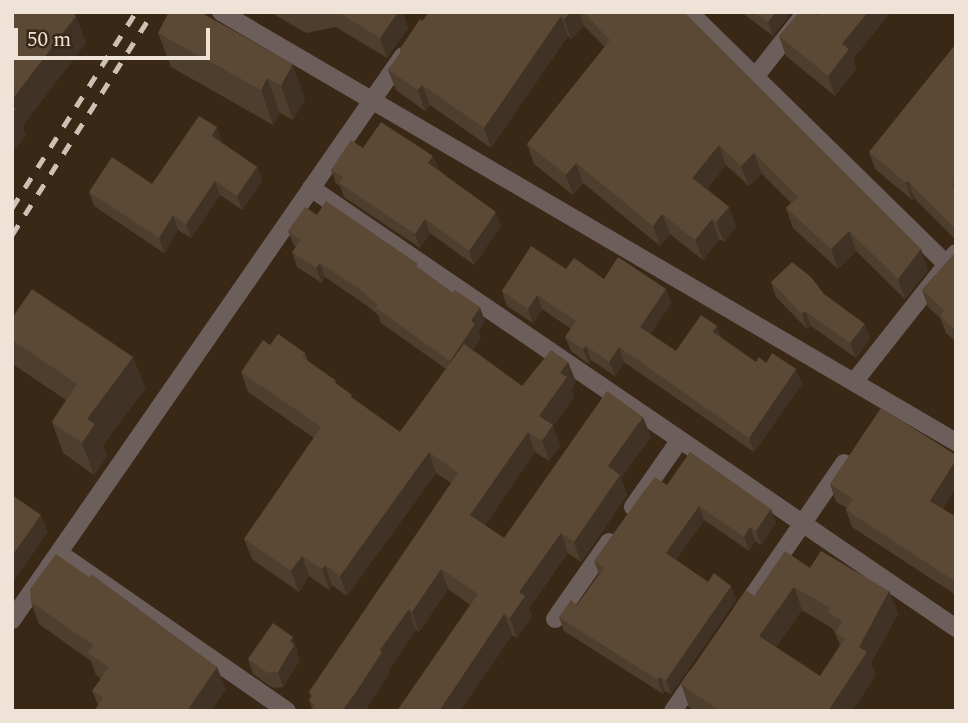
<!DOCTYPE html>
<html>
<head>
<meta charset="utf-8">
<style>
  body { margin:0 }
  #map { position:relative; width:968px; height:723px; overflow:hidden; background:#3a2816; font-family:Spectral,serif }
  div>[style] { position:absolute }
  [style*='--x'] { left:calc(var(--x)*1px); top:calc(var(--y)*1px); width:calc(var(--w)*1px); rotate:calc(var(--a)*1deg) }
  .minor>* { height:18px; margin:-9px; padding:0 9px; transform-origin:9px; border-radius:9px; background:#6b5e5b }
  .tertiary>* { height:18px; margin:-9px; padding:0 9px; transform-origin:9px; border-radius:9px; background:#6b5e5b }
  .rail>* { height:5px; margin-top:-2.5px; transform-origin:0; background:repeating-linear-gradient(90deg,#cdc0b4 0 12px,transparent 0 24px) }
  .wall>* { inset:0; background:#4e3e2e }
  .shaded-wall>* { inset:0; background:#403225 }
  .building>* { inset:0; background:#5b4835 }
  span { translate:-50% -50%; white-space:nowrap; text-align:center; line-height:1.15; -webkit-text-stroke:5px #3a2816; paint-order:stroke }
  .frame { position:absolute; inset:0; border:14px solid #efe3d8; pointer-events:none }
  .scale { position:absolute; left:14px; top:28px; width:196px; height:32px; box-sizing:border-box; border:4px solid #efe3d8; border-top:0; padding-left:9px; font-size:21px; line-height:24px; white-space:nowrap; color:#efe3d8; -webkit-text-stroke:5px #3a2816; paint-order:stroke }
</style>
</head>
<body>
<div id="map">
  <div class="minor">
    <i style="--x:689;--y:12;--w:361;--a:44.4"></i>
    <i style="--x:755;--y:77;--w:83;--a:-51.9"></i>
    <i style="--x:311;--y:188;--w:781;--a:34.3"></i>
    <i style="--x:854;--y:382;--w:164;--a:-51.7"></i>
    <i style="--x:633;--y:507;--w:80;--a:-55.1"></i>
    <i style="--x:59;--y:553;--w:277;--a:34.7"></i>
    <i style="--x:741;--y:613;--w:182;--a:-55.5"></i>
    <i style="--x:555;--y:619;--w:94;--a:-55"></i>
    <i style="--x:12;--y:620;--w:686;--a:-55.27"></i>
    <i style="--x:673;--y:711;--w:42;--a:-55.6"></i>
  </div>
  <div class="tertiary">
    <i style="--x:221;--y:12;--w:852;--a:30.33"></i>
  </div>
  <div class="rail">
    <i style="--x:12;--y:208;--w:232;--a:-57.7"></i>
    <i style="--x:12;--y:235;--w:264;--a:-57.7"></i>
  </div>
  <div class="wall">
    <i style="clip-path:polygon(169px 12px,305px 99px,293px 120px,280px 113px,273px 125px,171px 67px,158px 33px)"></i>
    <i style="clip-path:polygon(270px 12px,403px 12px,408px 28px,387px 58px,336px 27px,306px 33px)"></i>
    <i style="clip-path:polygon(429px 12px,684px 12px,928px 270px,905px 299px,856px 251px,838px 269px,793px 228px,786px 208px,791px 203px,762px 174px,749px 186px,726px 165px,707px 189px,729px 207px,736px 227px,724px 242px,719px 239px,703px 260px,670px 234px,660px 246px,583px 183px,573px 195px,534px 164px,527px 144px,605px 47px,584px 26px,571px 39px,568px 36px,491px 148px,430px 105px,425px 111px,396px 90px,388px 70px,401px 52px,400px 49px)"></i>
    <i style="clip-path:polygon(741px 12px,788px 12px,789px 15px,773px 36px)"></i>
    <i style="clip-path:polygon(779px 36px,853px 59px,856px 69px,835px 96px,786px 56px)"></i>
    <i style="clip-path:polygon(956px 44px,956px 240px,914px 198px,912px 200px,875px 169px,869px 152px)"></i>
    <i style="clip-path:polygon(222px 141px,221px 142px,257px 167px,262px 181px,242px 210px,220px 195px,191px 238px,178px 230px,164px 253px,94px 206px,89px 192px,152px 184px)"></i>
    <i style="clip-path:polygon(363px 148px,439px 170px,501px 226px,474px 265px,430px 233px,420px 248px,344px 197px,340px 186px,336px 184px,331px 170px)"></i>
    <i style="clip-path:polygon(317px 215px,419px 269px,485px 321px,478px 332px,481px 338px,473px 350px,522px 386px,568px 362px,576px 382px,571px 389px,574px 397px,553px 426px,560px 446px,549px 461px,535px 452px,485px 525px,504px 538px,651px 437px,621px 478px,627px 495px,581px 562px,568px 553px,529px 608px,532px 616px,517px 638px,512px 635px,460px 711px,397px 711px,470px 605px,448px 589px,419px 632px,416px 630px,389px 669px,390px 672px,365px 711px,311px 711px,312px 709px,309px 700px,311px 698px,309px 692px,451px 483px,436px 473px,347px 596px,332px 585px,329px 590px,309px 576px,299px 592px,252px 559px,244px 539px,314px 438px,248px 392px,241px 372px,270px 345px,305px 353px,308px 361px,335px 380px,337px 384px,354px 399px,400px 432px,446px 369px,381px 323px,378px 315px,366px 305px,325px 277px,322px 283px,297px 267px,292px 252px,296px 247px,294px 246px,288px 231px)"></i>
    <i style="clip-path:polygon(956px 252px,956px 342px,946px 333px,940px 318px,928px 307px,922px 290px)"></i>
    <i style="clip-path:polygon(566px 269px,604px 279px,666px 289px,671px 304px,650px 334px,676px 351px,722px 338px,756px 362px,766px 363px,796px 369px,802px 384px,754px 452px,624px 362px,615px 376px,591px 360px,589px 364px,571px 351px,565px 337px,571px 329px,542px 309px,533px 323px,507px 306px,502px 291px)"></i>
    <i style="clip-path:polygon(771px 282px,824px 294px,870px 338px,856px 358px,811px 326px,807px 329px,776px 297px)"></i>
    <i style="clip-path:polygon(12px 318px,133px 357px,145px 388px,103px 445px,107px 456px,94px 475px,63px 453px,52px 422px,66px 400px,14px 365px,12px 361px)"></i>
    <i style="clip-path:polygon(830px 484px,943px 509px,956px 517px,956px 595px,852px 527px,846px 510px,847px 508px,836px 502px)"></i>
    <i style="clip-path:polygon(667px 485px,776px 523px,761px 545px,755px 541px,749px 551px,704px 520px,676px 560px,708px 582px,731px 586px,736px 600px,671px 694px,665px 691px,663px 694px,564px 631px,559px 617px,577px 605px,599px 574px,594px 561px)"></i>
    <i style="clip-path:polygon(evenodd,810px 568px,889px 591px,898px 614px,871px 663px,876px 675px,852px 711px,695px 711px,689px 707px,681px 684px,754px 596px,810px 568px,802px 610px,833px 629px,840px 645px,820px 676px,776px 647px,802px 610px)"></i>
    <i style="clip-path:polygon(31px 602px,217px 667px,226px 690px,98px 705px,92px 691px,101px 679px,96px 675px,91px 661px,39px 624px)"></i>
    <i style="clip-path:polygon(298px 652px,297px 653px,300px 660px,283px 687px,273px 688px,253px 674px,248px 659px)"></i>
  </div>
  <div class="shaded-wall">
    <i style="clip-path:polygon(398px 12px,403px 12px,408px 28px,387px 58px,380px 38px)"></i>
    <i style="clip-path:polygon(571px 12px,579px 12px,584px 26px,571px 39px,564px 19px)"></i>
    <i style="clip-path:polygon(776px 12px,788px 12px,789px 15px,773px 36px,768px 22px)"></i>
    <i style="clip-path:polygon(868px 12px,891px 12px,853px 59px,856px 69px,835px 96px,828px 76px,842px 44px)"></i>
    <i style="clip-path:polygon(76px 16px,86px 43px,23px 126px,26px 136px,12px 153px,12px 100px)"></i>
    <i style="clip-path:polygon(561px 16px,568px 36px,491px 148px,484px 128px)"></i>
    <i style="clip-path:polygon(293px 64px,305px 99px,293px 120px,281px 86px)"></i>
    <i style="clip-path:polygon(267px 78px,280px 113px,273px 125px,261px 90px)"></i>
    <i style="clip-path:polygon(422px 85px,430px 105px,425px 111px,418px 90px)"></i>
    <i style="clip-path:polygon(217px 127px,222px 141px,217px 150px,212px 136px)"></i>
    <i style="clip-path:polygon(719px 145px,726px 165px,699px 198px,692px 178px)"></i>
    <i style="clip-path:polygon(754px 153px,762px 174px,749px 186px,741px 166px)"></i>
    <i style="clip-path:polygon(433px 156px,439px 170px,428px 163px)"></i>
    <i style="clip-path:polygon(576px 163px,583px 183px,573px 195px,566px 175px)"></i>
    <i style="clip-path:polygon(257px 167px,262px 181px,242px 210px,237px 196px)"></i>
    <i style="clip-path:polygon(215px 181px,220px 195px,191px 238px,186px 224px)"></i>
    <i style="clip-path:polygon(908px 181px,914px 198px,912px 200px,906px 183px)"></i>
    <i style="clip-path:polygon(729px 207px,736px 227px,724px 242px,716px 222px)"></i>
    <i style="clip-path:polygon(496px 212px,501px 226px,474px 265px,469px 251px)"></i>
    <i style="clip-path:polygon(662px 214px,670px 234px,660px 246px,653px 226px)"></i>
    <i style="clip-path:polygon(173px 215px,178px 230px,164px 253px,159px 238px)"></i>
    <i style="clip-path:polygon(425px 219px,430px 233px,420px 248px,415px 234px)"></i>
    <i style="clip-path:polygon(712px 219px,719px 239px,703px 260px,695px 240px)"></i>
    <i style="clip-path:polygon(849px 231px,856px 251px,838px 269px,831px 249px)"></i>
    <i style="clip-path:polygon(921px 249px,928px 270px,905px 299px,898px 279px)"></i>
    <i style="clip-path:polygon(320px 263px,325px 277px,322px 283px,316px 268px)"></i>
    <i style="clip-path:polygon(666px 289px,671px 304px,645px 342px,640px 327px)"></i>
    <i style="clip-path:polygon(537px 295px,542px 309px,533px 323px,528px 309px)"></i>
    <i style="clip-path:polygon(480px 307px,485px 321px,478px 332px,481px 338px,456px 376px,450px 361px,471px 321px)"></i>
    <i style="clip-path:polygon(805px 311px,811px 326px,807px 329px,802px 314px)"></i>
    <i style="clip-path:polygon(865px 324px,870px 338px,856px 358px,850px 343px)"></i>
    <i style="clip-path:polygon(717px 326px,723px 340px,713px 332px)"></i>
    <i style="clip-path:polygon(586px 346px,591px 360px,589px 364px,583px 349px)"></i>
    <i style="clip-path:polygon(619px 347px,624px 362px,615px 376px,609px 362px)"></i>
    <i style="clip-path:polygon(133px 357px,145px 388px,103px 445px,107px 456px,94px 475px,82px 443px,87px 419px)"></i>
    <i style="clip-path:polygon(568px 362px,576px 382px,571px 389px,574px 397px,553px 426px,560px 446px,549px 461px,542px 441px,539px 416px,560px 373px)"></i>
    <i style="clip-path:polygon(796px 369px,802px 384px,754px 452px,749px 438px)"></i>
    <i style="clip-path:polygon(643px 417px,651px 437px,621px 478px,627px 495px,581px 562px,574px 542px,608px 466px)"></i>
    <i style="clip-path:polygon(528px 432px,535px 452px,477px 536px,470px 515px)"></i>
    <i style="clip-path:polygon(429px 452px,436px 473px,347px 596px,340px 576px)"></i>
    <i style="clip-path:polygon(956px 460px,956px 488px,937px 519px,930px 501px)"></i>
    <i style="clip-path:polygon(699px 506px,704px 520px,671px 567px,666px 553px)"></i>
    <i style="clip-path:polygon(771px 509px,776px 523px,761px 545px,756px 531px)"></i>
    <i style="clip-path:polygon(41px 515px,48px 532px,12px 584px,12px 556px)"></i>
    <i style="clip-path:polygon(750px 527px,755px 541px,749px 551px,744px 537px)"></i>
    <i style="clip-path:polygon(561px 533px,568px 553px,529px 608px,532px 616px,517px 638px,510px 618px,519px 592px)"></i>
    <i style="clip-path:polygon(302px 556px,309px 576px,299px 592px,291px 571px)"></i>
    <i style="clip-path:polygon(325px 565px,332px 585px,329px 590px,322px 569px)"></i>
    <i style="clip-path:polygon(441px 569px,448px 589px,419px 632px,412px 612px)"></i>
    <i style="clip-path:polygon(731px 586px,736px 600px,671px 694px,666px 680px)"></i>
    <i style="clip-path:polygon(794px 587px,802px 610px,767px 659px,759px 636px)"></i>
    <i style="clip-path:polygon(889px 591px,898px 614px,871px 663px,876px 675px,852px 711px,828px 711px,859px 647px)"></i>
    <i style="clip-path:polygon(409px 609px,416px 630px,389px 669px,390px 672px,365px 711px,342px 711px,380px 650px)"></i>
    <i style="clip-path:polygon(504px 614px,512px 635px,460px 711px,439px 711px)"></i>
    <i style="clip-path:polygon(293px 637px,298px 652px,297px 653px,300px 660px,283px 687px,278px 672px,290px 641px)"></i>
    <i style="clip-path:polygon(217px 667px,226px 690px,211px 711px,187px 711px)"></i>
    <i style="clip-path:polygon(660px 677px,665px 691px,663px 694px,658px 680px)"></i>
  </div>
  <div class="building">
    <i style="clip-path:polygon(12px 12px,72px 12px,76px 16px,12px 100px)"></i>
    <i style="clip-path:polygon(169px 12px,200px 12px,293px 64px,281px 86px,267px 78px,261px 90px,158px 33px)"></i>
    <i style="clip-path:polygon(338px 12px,398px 12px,380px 38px)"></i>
    <i style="clip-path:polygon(429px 12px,571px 12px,564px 19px,561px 16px,484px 128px,422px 85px,418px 90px,388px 70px,402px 51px,400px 49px,420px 19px,423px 21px)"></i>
    <i style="clip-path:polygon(583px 12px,684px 12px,921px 249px,898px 279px,849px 231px,831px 249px,786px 208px,798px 197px,754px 153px,741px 166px,719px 145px,692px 178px,729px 207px,716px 222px,712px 219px,695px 240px,662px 214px,653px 226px,576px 163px,566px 175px,527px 144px,610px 40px)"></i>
    <i style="clip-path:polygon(754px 12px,776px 12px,768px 22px)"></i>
    <i style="clip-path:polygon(799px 12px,813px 12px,817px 15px,819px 12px,868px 12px,842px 44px,849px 49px,828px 76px,779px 36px)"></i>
    <i style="clip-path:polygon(956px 44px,956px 179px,952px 185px,956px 189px,956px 229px,908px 181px,906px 183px,869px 152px)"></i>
    <i style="clip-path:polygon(12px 106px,16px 109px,12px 114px)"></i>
    <i style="clip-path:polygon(199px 116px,217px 127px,212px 136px,257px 167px,237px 196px,215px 181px,186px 224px,173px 215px,159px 238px,89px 192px,112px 157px,152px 184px)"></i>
    <i style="clip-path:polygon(381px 122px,433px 156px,428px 163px,496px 212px,469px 251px,425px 219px,415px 234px,339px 183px,343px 177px,331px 170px,351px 140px,363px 148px)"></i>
    <i style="clip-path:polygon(326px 201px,418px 264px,416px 266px,453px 293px,455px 290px,480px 307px,471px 321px,475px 324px,450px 361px,376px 308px,378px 305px,361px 290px,320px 263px,316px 268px,292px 252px,301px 240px,288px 231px,305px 207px,317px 215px)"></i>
    <i style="clip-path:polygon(531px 246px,566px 269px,574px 258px,604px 279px,618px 257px,666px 289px,640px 327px,676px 351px,701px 315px,717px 326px,713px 332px,756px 362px,759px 357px,766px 363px,772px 353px,796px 369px,749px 438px,619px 347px,609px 362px,586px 346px,583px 349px,565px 337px,576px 321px,537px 295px,528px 309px,502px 291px)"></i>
    <i style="clip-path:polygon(956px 252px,956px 331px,940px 316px,944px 310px,922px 290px)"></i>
    <i style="clip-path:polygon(792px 262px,811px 277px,824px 294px,865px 324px,850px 343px,805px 311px,802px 314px,771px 282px)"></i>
    <i style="clip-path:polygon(32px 289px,133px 357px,87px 419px,95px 424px,82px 443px,52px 422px,77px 384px,12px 340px,12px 318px)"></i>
    <i style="clip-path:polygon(278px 334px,305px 353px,302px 357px,335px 380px,334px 382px,352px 395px,351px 397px,400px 432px,464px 344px,522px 386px,551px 350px,568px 362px,560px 373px,567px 377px,539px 416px,553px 425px,542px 441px,528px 432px,470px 515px,504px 538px,607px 391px,643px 417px,608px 466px,620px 475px,574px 542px,561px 533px,519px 592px,525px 596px,510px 618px,504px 614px,439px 711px,397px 711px,478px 594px,441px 569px,412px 612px,409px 609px,380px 650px,382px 652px,358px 689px,342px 711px,311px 711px,315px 705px,309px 700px,313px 695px,309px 692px,458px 473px,429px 452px,340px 576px,325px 565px,322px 569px,302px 556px,291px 571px,244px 539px,321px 427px,241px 372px,263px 340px,270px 345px)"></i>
    <i style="clip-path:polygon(881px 408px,956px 455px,956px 460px,930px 501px,956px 517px,956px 576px,953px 580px,846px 510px,853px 499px,830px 484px)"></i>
    <i style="clip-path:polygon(690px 452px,771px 509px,756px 531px,750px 527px,744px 537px,699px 506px,666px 553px,708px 582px,714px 573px,731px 586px,666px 680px,660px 677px,658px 680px,559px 617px,571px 600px,577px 605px,604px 568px,594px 561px,641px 495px,655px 477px,667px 485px)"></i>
    <i style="clip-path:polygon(12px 495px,41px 515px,12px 556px)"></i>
    <i style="clip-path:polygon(evenodd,785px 551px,810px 568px,821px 551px,889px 591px,859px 647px,867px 652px,828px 711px,720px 711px,681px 684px,746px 590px,754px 596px,785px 551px,794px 587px,830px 608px,828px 612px,842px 621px,836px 633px,845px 639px,820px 676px,759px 636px,794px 587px)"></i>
    <i style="clip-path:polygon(56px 554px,89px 577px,91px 574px,217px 667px,187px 711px,94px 711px,103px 698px,92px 691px,109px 667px,88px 653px,93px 645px,31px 602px,30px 589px)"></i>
    <i style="clip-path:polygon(273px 623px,293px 637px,290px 641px,294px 645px,278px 672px,268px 673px,248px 659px)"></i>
  </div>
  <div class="frame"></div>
  <div class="scale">50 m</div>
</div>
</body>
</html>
